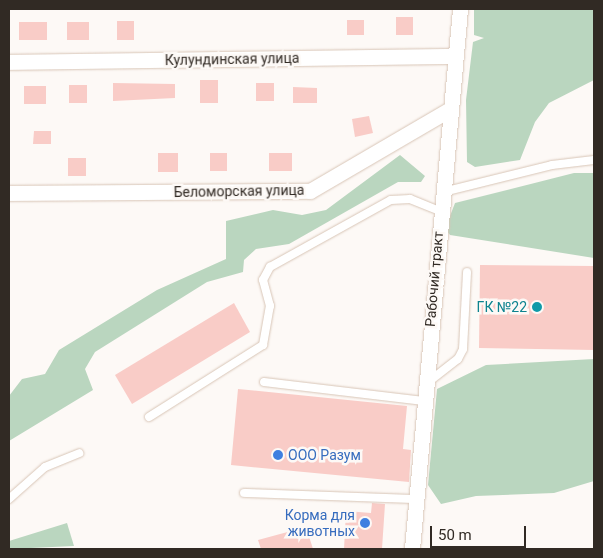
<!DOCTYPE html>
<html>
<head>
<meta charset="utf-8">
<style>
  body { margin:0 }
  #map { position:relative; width:603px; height:558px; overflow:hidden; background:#fdf9f6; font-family:Roboto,sans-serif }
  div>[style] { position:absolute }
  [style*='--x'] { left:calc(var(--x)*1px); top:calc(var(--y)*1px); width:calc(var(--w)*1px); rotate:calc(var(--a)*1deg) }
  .green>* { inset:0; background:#bad6bf }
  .building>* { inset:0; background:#f9ccc7 }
  .roads { filter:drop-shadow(0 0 1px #d8c5b6) drop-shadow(0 0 1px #d8c5b6) }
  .service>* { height:8px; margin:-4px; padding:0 4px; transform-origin:4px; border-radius:4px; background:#fff }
  .minor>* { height:15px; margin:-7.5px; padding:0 7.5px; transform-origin:7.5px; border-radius:7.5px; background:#fff }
  .dots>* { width:14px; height:14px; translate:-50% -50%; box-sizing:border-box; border:2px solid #fdf9f6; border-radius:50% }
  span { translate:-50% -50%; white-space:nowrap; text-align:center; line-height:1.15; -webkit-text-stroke:5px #fdf9f6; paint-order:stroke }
  .street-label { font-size:14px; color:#312a24 }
  .culture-label { font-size:14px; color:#0d838f }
  .right { translate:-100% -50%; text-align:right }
  .shop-label { font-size:14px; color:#366cbe }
  .left { translate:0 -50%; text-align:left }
  .frame { position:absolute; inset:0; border:10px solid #312a24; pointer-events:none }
  .scale { position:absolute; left:430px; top:526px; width:96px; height:22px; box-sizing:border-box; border:2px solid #312a24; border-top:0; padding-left:6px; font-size:15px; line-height:18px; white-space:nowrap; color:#312a24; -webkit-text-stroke:4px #fdf9f6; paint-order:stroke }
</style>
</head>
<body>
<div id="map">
  <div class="green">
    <i style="clip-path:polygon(474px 9px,594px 9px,594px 80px,549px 103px,535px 122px,520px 160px,475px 167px,467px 162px,466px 100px,473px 42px,484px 38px,474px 35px)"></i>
    <i style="clip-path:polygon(400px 155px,425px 176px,421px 182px,398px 182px,289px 244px,256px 249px,244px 260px,243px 272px,207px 282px,95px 352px,85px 369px,93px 390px,9px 441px,9px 396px,22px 379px,45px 374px,59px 350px,157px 290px,226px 259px,226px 221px,273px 210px,302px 215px,326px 210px)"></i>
    <i style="clip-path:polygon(574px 173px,594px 173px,594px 258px,450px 235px,445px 229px,455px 203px)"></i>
    <i style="clip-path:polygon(594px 359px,594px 481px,554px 493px,476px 496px,441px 504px,428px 485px,437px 389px,486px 365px)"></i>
    <i style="clip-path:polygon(67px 523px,74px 546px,9px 549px,9px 541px)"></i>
  </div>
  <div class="building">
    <i style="clip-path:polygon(396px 17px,413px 17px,413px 35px,396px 35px)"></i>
    <i style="clip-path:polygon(347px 20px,364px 20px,364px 35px,347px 35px)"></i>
    <i style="clip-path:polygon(117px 21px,134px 21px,134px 40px,117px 40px)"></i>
    <i style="clip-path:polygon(19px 22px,47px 22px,47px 40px,19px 40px)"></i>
    <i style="clip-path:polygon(67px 22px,89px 22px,89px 40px,67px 40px)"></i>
    <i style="clip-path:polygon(200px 80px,218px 80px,218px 103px,200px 103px)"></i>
    <i style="clip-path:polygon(113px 83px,175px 84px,175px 98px,113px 101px)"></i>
    <i style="clip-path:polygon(256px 83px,274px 83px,274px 101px,256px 101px)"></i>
    <i style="clip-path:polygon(69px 85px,87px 85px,87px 103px,69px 103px)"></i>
    <i style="clip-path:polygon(24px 86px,46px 86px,46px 104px,24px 104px)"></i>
    <i style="clip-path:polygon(293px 87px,317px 88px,317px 103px,293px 103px)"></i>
    <i style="clip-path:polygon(369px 116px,373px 133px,355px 137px,352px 119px)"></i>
    <i style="clip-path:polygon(34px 131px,51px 131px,51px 144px,33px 144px)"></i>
    <i style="clip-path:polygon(158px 153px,178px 153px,178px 172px,158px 172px)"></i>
    <i style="clip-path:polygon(210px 153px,227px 153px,227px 171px,210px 171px)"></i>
    <i style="clip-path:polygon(269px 153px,292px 153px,292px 171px,269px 171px)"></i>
    <i style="clip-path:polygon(68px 158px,86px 158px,86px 176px,68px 176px)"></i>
    <i style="clip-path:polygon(480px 265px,594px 266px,594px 350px,479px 348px)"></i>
    <i style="clip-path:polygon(234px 303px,250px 332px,132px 404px,115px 375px)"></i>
    <i style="clip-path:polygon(238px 389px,407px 406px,403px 449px,411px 450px,409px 482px,231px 465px)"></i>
    <i style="clip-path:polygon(372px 503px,385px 504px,382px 549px,344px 549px,346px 511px,371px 513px)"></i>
    <i style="clip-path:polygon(306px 527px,313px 549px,261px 549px,258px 540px)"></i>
  </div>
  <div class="roads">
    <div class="service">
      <i style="--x:443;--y:192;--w:112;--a:-13.9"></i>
      <i style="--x:552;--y:165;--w:42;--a:-6.8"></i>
      <i style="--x:264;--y:382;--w:161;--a:6.8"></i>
      <i style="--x:427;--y:383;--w:39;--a:-38"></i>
      <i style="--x:458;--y:359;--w:11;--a:-63"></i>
      <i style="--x:463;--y:349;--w:77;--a:-87"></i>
      <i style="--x:149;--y:417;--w:135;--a:-32.3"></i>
      <i style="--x:263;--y:345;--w:40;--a:-80"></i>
      <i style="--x:270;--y:306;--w:27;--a:-105"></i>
      <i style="--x:263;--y:280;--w:15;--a:-62"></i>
      <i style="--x:270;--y:267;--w:138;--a:-29"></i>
      <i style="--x:391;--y:200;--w:19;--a:-3"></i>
      <i style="--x:410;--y:199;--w:31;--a:22"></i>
      <i style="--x:244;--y:493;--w:172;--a:2"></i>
      <i style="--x:9;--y:499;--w:48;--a:-41.6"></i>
      <i style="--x:45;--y:467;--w:37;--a:-22"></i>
    </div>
    <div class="minor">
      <i style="--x:9;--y:62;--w:447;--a:-0.8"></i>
      <i style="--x:9;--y:193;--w:301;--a:-0.4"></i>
      <i style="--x:310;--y:191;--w:159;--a:-30.3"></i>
      <i style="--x:412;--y:549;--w:542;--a:-84.92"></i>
    </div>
  </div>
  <div class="dots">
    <i style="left:537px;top:307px;background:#0f9aa8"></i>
    <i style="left:278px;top:455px;background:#3f7fe0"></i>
    <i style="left:365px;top:523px;background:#3f7fe0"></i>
  </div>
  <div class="street-label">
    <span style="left:232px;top:59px;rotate:-1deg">Кулундинская улица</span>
    <span style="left:239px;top:191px;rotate:-1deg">Беломорская улица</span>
    <span style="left:434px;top:279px;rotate:-85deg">Рабочий тракт</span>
  </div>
  <div class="culture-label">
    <span class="right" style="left:527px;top:307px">ГК №22</span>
  </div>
  <div class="shop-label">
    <span class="left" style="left:288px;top:455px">ООО Разум</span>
    <span class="right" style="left:355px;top:523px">Корма для<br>животных</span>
  </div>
  <div class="frame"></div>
  <div class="scale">50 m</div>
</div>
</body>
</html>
